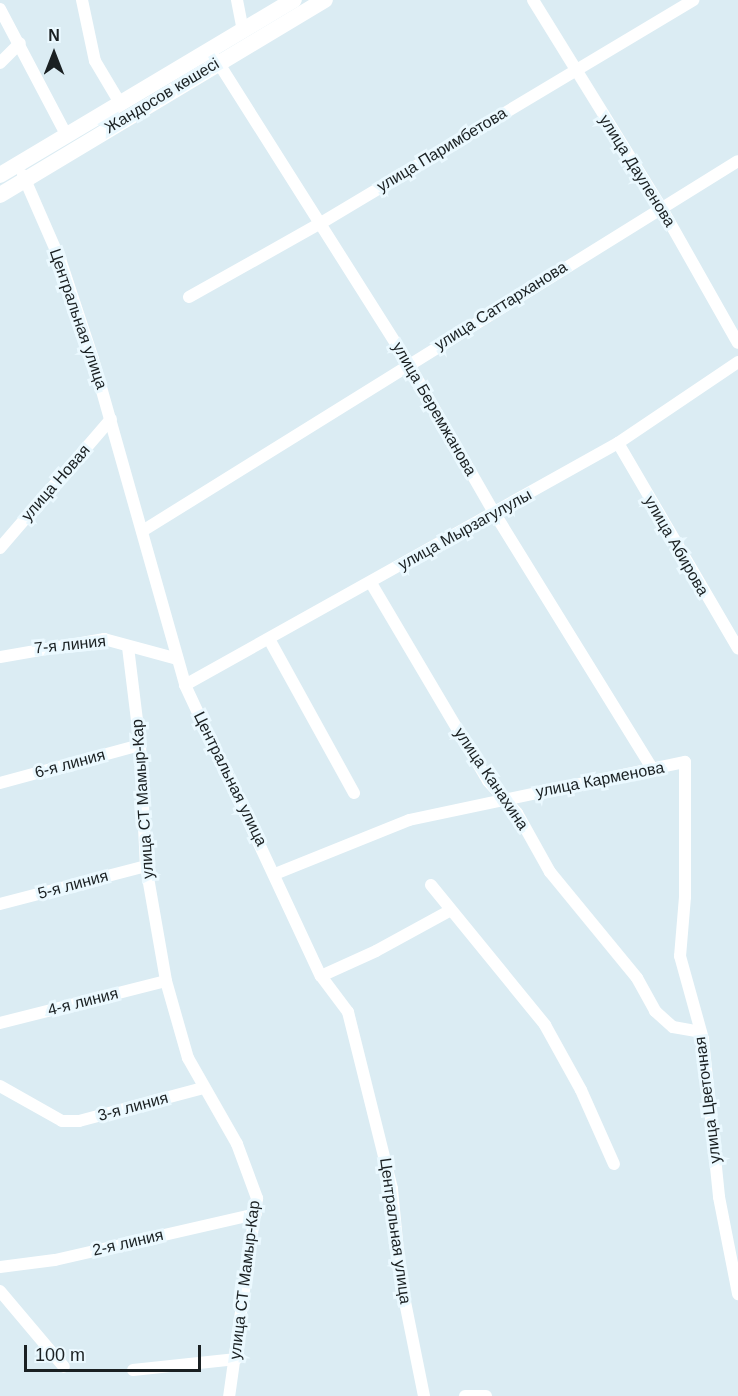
<!DOCTYPE html>
<html>
<head>
<meta charset="utf-8">
<style>
  body { margin:0 }
  #map { position:relative; width:738px; height:1396px; overflow:hidden; background:#dbecf3; font-family:Helvetica,sans-serif }
  div>[style] { position:absolute }
  [style*='--x'] { left:calc(var(--x)*1px); top:calc(var(--y)*1px); width:calc(var(--w)*1px); rotate:calc(var(--a)*1deg) }
  .minor>* { height:12px; margin:-6px; padding:0 6px; transform-origin:6px; border-radius:6px; background:#fff }
  .major>* { height:16px; margin:-8px; padding:0 8px; transform-origin:8px; border-radius:8px; background:#fff }
  span { translate:-50% -50%; white-space:nowrap; text-align:center; line-height:1.15; -webkit-text-stroke:6px #ebf9ff; paint-order:stroke }
  .street-label { font-size:16px; color:#1a2022 }
  .north { position:absolute; left:24px; top:24px; width:60px; height:60px; -webkit-text-stroke:4px #ebf9ff; paint-order:stroke; rotate:0deg; font-size:16px; font-weight:700; line-height:24px; text-align:center; color:#1a2022 }
  .north::after { content:''; display:block; margin:auto; width:21px; height:27px; background:#1a2022; clip-path:polygon(50% 0,100% 100%,50% 72%,0 100%) }
  .scale { position:absolute; left:24px; top:1345px; width:177px; height:27px; box-sizing:border-box; border:3px solid #1a2022; border-top:0; padding-left:8px; font-size:18px; line-height:21px; white-space:nowrap; color:#1a2022; -webkit-text-stroke:4px #ebf9ff; paint-order:stroke }
</style>
</head>
<body>
<div id="map">
  <div class="minor">
    <i style="--x:82;--y:0;--w:62;--a:78"></i>
    <i style="--x:95;--y:61;--w:49;--a:59.2"></i>
    <i style="--x:237;--y:0;--w:32;--a:79"></i>
    <i style="--x:533;--y:0;--w:243;--a:58.3"></i>
    <i style="--x:661;--y:207;--w:156;--a:60.5"></i>
    <i style="--x:0;--y:9;--w:141;--a:62.2"></i>
    <i style="--x:216;--y:59;--w:360;--a:57.7"></i>
    <i style="--x:408;--y:363;--w:174;--a:60.1"></i>
    <i style="--x:495;--y:514;--w:302;--a:58.3"></i>
    <i style="--x:0;--y:63;--w:28;--a:-45"></i>
    <i style="--x:23;--y:175;--w:95;--a:66.4"></i>
    <i style="--x:61;--y:262;--w:102;--a:71.7"></i>
    <i style="--x:93;--y:359;--w:339;--a:74.2"></i>
    <i style="--x:185;--y:685;--w:321;--a:65"></i>
    <i style="--x:321;--y:976;--w:45;--a:53.1"></i>
    <i style="--x:348;--y:1012;--w:182;--a:76"></i>
    <i style="--x:392;--y:1189;--w:93;--a:84.5"></i>
    <i style="--x:401;--y:1282;--w:116;--a:78.6"></i>
    <i style="--x:189;--y:297;--w:151;--a:-29.3"></i>
    <i style="--x:321;--y:223;--w:434;--a:-30.9"></i>
    <i style="--x:618;--y:443;--w:238;--a:59.7"></i>
    <i style="--x:144;--y:530;--w:699;--a:-31.85"></i>
    <i style="--x:0;--y:548;--w:170;--a:-49.3"></i>
    <i style="--x:371;--y:583;--w:230;--a:59.4"></i>
    <i style="--x:488;--y:781;--w:43;--a:47.8"></i>
    <i style="--x:517;--y:813;--w:68;--a:60.8"></i>
    <i style="--x:550;--y:872;--w:137;--a:50.6"></i>
    <i style="--x:637;--y:978;--w:38;--a:61"></i>
    <i style="--x:655;--y:1011;--w:24;--a:42"></i>
    <i style="--x:673;--y:1027;--w:28;--a:10"></i>
    <i style="--x:269;--y:639;--w:176;--a:61.1"></i>
    <i style="--x:128;--y:647;--w:99;--a:83"></i>
    <i style="--x:140;--y:745;--w:121;--a:87.2"></i>
    <i style="--x:146;--y:866;--w:117;--a:80.1"></i>
    <i style="--x:166;--y:981;--w:80;--a:74.1"></i>
    <i style="--x:188;--y:1058;--w:99;--a:60.3"></i>
    <i style="--x:237;--y:1144;--w:58;--a:69.7"></i>
    <i style="--x:257;--y:1198;--w:200;--a:98"></i>
    <i style="--x:0;--y:657;--w:106;--a:-9.8"></i>
    <i style="--x:104;--y:639;--w:73;--a:15.2"></i>
    <i style="--x:185;--y:685;--w:496;--a:-29.2"></i>
    <i style="--x:618;--y:443;--w:145;--a:-34"></i>
    <i style="--x:0;--y:783;--w:145;--a:-15.2"></i>
    <i style="--x:275;--y:874;--w:144;--a:-21.9"></i>
    <i style="--x:409;--y:820;--w:282;--a:-11.9"></i>
    <i style="--x:685;--y:762;--w:135;--a:90"></i>
    <i style="--x:685;--y:897;--w:59;--a:94.8"></i>
    <i style="--x:680;--y:956;--w:86;--a:74.5"></i>
    <i style="--x:703;--y:1039;--w:159;--a:84.2"></i>
    <i style="--x:719;--y:1197;--w:99;--a:78.9"></i>
    <i style="--x:431;--y:885;--w:181;--a:50.8"></i>
    <i style="--x:545;--y:1025;--w:74;--a:61"></i>
    <i style="--x:581;--y:1090;--w:81;--a:66"></i>
    <i style="--x:0;--y:904;--w:151;--a:-14.6"></i>
    <i style="--x:321;--y:976;--w:60;--a:-24.4"></i>
    <i style="--x:376;--y:951;--w:85;--a:-28.7"></i>
    <i style="--x:0;--y:1023;--w:171;--a:-14.2"></i>
    <i style="--x:0;--y:1086;--w:71;--a:29.4"></i>
    <i style="--x:62;--y:1121;--w:17;--a:0"></i>
    <i style="--x:79;--y:1121;--w:128;--a:-14.9"></i>
    <i style="--x:0;--y:1267;--w:55;--a:-7.3"></i>
    <i style="--x:55;--y:1260;--w:206;--a:-12.9"></i>
    <i style="--x:0;--y:1291;--w:99;--a:49.9"></i>
    <i style="--x:133;--y:1370;--w:104;--a:-6.1"></i>
    <i style="--x:465;--y:1396;--w:21;--a:0"></i>
  </div>
  <div class="major">
    <i style="--x:0;--y:175;--w:342;--a:-30.8"></i>
    <i style="--x:0;--y:195;--w:379;--a:-31"></i>
  </div>
  <div class="street-label">
    <span style="left:162px;top:96px;rotate:-31deg">Жандосов көшесі</span>
    <span style="left:442px;top:150px;rotate:-31deg">улица Паримбетова</span>
    <span style="left:637px;top:171px;rotate:58deg">улица Дауленова</span>
    <span style="left:501px;top:306px;rotate:-32deg">улица Саттарханова</span>
    <span style="left:78px;top:319px;rotate:71deg">Центральная улица</span>
    <span style="left:434px;top:409px;rotate:60deg">улица Беремжанова</span>
    <span style="left:56px;top:483px;rotate:-49deg">улица Новая</span>
    <span style="left:465px;top:530px;rotate:-29deg">улица Мырзагулулы</span>
    <span style="left:676px;top:546px;rotate:60deg">улица Абирова</span>
    <span style="left:70px;top:645px;rotate:-6deg">7-я линия</span>
    <span style="left:70px;top:764px;rotate:-15deg">6-я линия</span>
    <span style="left:230px;top:779px;rotate:64deg">Центральная улица</span>
    <span style="left:491px;top:779px;rotate:56deg">улица Канахина</span>
    <span style="left:600px;top:780px;rotate:-11deg">улица Карменова</span>
    <span style="left:143px;top:799px;rotate:-94deg">улица СТ Мамыр-Кар</span>
    <span style="left:73px;top:885px;rotate:-15deg">5-я линия</span>
    <span style="left:83px;top:1002px;rotate:-14deg">4-я линия</span>
    <span style="left:708px;top:1100px;rotate:-97deg">улица Цветочная</span>
    <span style="left:133px;top:1107px;rotate:-15deg">3-я линия</span>
    <span style="left:395px;top:1231px;rotate:82deg">Центральная улица</span>
    <span style="left:128px;top:1243px;rotate:-13deg">2-я линия</span>
    <span style="left:245px;top:1280px;rotate:-83deg">улица СТ Мамыр-Кар</span>
  </div>
  <div class="north">N</div>
  <div class="scale">100 m</div>
</div>
</body>
</html>
